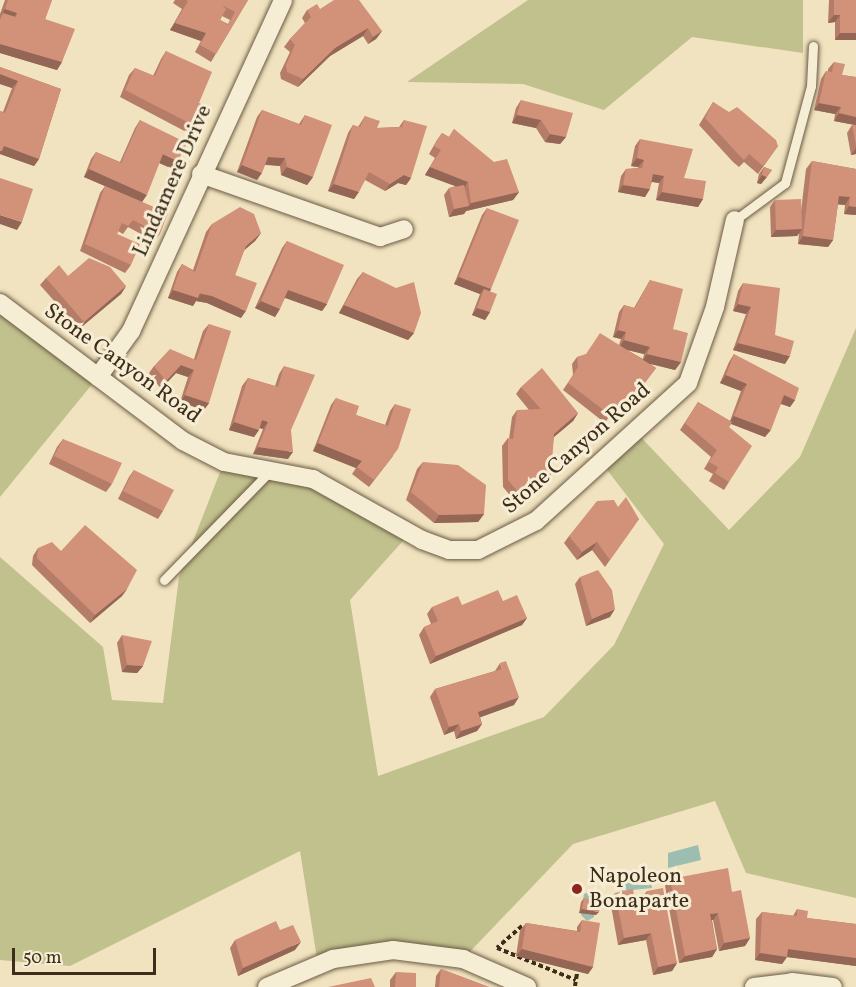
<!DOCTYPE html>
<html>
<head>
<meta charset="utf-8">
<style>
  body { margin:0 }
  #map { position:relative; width:856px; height:987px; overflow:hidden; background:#f1e3bf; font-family:Vollkorn,serif }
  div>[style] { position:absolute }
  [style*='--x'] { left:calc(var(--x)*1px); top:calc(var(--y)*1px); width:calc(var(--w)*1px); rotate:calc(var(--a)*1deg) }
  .green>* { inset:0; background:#c1c18d }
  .water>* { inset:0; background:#9bbeb1 }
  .path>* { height:4px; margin-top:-2px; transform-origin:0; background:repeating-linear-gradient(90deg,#3e2d1b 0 4.5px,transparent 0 7.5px) }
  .roads { filter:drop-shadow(0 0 2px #6b5a44) drop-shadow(0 0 2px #6b5a44) }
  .service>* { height:9px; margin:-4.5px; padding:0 4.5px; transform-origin:4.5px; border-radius:4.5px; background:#f6edd5 }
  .minor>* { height:18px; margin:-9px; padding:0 9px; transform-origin:9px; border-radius:9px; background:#f6edd5 }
  .wall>* { inset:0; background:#b57d68 }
  .shaded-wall>* { inset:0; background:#936655 }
  .building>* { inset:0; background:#d29179 }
  .dots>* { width:16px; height:16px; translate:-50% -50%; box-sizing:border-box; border:3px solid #f6edd5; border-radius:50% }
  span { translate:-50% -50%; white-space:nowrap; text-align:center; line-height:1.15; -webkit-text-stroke:6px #f6edd5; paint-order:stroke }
  .street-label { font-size:22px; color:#3e2d1b }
  .poi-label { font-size:22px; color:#3e2d1b }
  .left { translate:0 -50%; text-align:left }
  .scale { position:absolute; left:12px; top:948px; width:144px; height:27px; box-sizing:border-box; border:3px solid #3e2d1b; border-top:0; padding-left:8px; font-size:18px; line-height:21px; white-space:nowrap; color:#3e2d1b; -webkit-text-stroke:4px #f6edd5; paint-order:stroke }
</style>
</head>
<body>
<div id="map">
  <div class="green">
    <i style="clip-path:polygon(528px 0,803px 0,803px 53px,692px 37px,604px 110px,523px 84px,407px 82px)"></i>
    <i style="clip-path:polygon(0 303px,98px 377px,0 497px)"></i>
    <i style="clip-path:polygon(856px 328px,856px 898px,746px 873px,715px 801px,573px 844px,463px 959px,441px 954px,318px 965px,300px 851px,70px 966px,0 960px,0 557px,103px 647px,112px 700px,163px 703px,179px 577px,224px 462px,313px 479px,410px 533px,350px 600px,378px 776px,544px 717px,614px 645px,664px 544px,601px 462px,635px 431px,729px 530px,800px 457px)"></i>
  </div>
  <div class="water">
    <i style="clip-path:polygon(698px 845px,701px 860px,668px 868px,668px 853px)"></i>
    <i style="clip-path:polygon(639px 869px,640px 877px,650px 876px,652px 888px,622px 891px,619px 875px)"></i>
    <i style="clip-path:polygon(594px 890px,594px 917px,587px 921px,581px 915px,584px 894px)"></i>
  </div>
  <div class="path">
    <i style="--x:522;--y:926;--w:33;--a:139"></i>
    <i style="--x:497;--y:948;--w:85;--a:22.1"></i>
    <i style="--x:575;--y:986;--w:13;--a:-81"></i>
  </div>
  <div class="roads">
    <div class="service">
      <i style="--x:735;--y:220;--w:62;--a:-36.5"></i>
      <i style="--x:785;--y:183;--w:100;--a:-75"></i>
      <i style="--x:811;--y:86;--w:40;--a:-87.1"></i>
      <i style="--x:164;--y:580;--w:152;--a:-45.8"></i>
    </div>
    <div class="minor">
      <i style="--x:201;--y:174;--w:190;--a:19.4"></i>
      <i style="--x:380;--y:237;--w:25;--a:-18"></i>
      <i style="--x:0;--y:303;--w:229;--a:37"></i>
      <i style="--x:183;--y:441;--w:46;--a:27.1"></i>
      <i style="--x:224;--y:462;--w:91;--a:10.8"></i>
      <i style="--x:313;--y:479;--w:125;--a:29.2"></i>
      <i style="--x:422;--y:540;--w:29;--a:20"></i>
      <i style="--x:449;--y:550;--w:29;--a:0"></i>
      <i style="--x:478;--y:550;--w:65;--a:-26.6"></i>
      <i style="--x:536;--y:521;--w:205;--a:-42.2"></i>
      <i style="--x:688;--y:383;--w:81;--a:-70.4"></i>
      <i style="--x:715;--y:307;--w:89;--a:-77.1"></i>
      <i style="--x:98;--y:377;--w:57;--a:-54.3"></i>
      <i style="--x:131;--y:331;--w:364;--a:-65.3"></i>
      <i style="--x:267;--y:987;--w:72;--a:-23"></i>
      <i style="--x:333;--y:959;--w:61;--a:-8.5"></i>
      <i style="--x:393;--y:950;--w:71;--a:7.3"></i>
      <i style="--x:463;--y:959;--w:70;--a:23.6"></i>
      <i style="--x:754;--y:987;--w:38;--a:-7"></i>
      <i style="--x:792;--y:982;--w:41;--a:7"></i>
    </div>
  </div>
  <div class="wall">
    <i style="clip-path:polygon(5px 0,52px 0,45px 19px,62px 62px,57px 70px,0 53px,0 14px)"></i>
    <i style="clip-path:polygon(evenodd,175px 0,248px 0,211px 62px,195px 52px,201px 41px,170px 30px,182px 9px,173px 3px,175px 0,222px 16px,230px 20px,228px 24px,220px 20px,222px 16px)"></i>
    <i style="clip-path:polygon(829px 0,856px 0,856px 40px,835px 40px,835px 22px,828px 23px)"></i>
    <i style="clip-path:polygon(320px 9px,382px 31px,376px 39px,368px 44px,363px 36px,330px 56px,298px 87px,281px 79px,280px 73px,290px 52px,284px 47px,290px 39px,305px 23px,302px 18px,307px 10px)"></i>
    <i style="clip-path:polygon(166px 51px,199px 103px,197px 127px,192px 135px,120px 97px,129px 75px,135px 68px,153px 76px,161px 59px)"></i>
    <i style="clip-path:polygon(834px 62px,842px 75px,856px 77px,856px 154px,851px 155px,847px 133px,852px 125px,854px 125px,834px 121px,835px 114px,814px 110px,821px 79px,826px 71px,828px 72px,828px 69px)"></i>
    <i style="clip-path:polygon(0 67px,61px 89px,39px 159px,34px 166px,0 154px,0 111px,3px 112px,12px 88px,0 84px)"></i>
    <i style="clip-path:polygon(521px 100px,566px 137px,560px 144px,545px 142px,536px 128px,512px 123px,516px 108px)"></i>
    <i style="clip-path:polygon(713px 102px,778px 146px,758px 174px,744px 162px,739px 167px,733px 162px,699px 125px)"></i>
    <i style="clip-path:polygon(262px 110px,299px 124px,305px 115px,313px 177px,307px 185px,281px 175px,280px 166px,265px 165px,257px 180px,237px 172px,257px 117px)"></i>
    <i style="clip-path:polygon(365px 116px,377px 128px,399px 127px,404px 120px,411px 178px,406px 185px,398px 183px,385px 191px,365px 180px,354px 199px,328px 191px,348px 133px,353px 125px,358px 127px)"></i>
    <i style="clip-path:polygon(140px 120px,173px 169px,159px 163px,142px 202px,160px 234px,154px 241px,128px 227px,123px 234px,118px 231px,117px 234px,131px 265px,125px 273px,80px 251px,100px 193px,105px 186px,84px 177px,91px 159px,96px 152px,120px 162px,135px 128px)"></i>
    <i style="clip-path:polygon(454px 129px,519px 192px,513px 200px,466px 211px,464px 214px,449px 217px,444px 195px,449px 188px,456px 186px,425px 175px,435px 158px,429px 154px,437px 140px,442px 133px,449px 137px)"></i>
    <i style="clip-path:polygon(640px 139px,684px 178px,703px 199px,698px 207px,656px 200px,659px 183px,652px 182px,645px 197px,618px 192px,621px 176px,626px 169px,638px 168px,638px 167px,631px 166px,635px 146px)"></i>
    <i style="clip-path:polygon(812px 161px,856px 169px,856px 215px,844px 214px,845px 205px,838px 204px,833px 240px,828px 247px,798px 244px,799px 233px,797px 236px,771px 237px,770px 207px,775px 200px,801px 211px,806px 169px)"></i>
    <i style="clip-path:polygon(764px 167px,772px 170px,761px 184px,757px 183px,759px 174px)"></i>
    <i style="clip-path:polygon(487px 208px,491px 289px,490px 291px,490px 312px,485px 320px,472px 315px,480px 294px,454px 284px,482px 215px)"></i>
    <i style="clip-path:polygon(212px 224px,261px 233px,255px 241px,244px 250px,235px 275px,241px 318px,207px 303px,196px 301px,193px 306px,168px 298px,177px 272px,182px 264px,193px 270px,206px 232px)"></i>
    <i style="clip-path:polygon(287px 241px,327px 304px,322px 311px,285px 298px,275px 317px,255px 308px,282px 248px)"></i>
    <i style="clip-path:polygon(363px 272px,414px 333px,408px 340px,339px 313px,357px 279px)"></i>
    <i style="clip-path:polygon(68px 276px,126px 286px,121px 294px,79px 329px,40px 285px,46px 278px)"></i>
    <i style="clip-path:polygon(evenodd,650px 280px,673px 329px,681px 362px,675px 370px,649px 363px,656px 368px,617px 420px,610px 415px,605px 423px,563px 390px,573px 375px,572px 364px,577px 357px,619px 345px,621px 339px,613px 337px,619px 312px,624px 305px,634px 308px,650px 280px,627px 350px,644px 354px,643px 359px,627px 350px)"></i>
    <i style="clip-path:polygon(743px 283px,775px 335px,785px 364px,733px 350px,746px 314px,733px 311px,738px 291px)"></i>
    <i style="clip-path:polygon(209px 324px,209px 403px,204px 410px,180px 402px,188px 377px,176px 373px,161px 389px,149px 373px,154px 366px,194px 359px,203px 331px)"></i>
    <i style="clip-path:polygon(734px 354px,795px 400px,790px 407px,781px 404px,765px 437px,731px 424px,729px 427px,729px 482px,724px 490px,709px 481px,713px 474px,704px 469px,711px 457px,680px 430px,698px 402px,730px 421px,741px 391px,720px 383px,729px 362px)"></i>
    <i style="clip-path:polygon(284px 366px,291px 430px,288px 459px,253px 454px,263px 429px,260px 428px,254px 437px,229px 430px,242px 386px,248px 378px,275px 386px,279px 374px)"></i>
    <i style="clip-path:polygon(521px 387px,578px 413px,573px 421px,554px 437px,546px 485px,520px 507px,503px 487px,502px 446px,508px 438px,509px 439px,512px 417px,517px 410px,529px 410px,516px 394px)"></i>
    <i style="clip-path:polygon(336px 398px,356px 415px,385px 425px,390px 411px,395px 404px,393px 456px,369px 487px,352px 474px,356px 468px,313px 451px,331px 405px)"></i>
    <i style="clip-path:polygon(63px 439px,112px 484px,106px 492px,49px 464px,57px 447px)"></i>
    <i style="clip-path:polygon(423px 462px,484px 514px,478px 522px,434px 523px,406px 500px,417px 469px)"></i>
    <i style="clip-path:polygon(134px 470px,163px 511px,158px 519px,118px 499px,129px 477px)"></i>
    <i style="clip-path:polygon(618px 507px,639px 519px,605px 567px,592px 550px,577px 560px,564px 543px,569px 536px)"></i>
    <i style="clip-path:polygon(38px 548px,127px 589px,122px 596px,90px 623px,32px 565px,33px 556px)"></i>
    <i style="clip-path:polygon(580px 577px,610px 617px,586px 626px,575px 584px)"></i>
    <i style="clip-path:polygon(462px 605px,527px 618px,522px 625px,430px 664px,419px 635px,424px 627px,431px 624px,427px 614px,432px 607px)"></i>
    <i style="clip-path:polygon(122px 635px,143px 666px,137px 673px,122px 672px,117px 643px)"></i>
    <i style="clip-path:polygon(500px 663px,514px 705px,480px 717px,482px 724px,477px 731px,456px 739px,454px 731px,444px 735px,430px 697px,435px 689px,495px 671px)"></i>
    <i style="clip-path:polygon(670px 879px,732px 892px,750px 938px,745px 946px,719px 951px,713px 920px,712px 920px,717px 949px,712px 957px,679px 963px,665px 886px)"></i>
    <i style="clip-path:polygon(647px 891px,677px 963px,672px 971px,653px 975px,646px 940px,618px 945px,610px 900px,615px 893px,635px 901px,641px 899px)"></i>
    <i style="clip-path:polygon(584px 898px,596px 915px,579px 913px,581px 902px)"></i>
    <i style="clip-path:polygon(797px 909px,807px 918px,856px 924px,856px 966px,787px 957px,782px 964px,755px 960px,756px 919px,762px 912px,793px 916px)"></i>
    <i style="clip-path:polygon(582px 920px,593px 967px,588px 974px,516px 956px,520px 930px,526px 923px,577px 931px,577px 927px)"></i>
    <i style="clip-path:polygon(280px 930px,295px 950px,238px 976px,230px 948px,235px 940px)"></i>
    <i style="clip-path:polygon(441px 969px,489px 987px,435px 987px,436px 976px)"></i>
    <i style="clip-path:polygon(396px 972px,416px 987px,390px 987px,390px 980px)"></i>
  </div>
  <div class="shaded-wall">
    <i style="clip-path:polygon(5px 9px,17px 13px,12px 20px,3px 13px,0 16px)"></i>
    <i style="clip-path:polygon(834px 15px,840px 15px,835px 22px,828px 23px)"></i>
    <i style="clip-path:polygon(175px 23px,206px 33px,201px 41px,170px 30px)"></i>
    <i style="clip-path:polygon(368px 28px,363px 36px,330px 56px,298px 87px,303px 79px,335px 48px)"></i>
    <i style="clip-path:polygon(382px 31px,376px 39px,368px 44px,373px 37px)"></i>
    <i style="clip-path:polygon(840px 33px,856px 33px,856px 40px,835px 40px)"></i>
    <i style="clip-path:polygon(0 44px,62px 62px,57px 70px,0 53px)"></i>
    <i style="clip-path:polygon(0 74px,18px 81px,12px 88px,0 84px)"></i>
    <i style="clip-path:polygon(819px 103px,841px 107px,835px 114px,814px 110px)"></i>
    <i style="clip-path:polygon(839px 113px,856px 117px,856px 125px,834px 121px)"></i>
    <i style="clip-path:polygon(517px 115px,541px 120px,536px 128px,512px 123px)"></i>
    <i style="clip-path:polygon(550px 134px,566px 137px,560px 144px,545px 142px)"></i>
    <i style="clip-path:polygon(4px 146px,39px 159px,34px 166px,0 154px,0 151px)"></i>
    <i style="clip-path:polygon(856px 148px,856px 154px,851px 155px)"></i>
    <i style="clip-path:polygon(163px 154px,178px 161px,173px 169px,157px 162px)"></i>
    <i style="clip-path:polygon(268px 157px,285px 158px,280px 166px,262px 164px)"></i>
    <i style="clip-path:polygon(637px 158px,644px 160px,638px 167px,631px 166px)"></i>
    <i style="clip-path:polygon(242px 165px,262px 173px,257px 180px,237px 172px)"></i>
    <i style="clip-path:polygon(287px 167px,313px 177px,307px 185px,281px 175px)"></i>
    <i style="clip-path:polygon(430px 167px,468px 182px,463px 189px,425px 175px)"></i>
    <i style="clip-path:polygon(89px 169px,147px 195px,142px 202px,84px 177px)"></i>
    <i style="clip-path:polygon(653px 174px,664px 176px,659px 183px,648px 181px)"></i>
    <i style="clip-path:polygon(404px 175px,411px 178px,406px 185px,398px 183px,385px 191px,390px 184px)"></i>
    <i style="clip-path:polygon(762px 175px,767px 177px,761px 184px,757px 183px)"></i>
    <i style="clip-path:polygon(334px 184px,359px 192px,354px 199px,328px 191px)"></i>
    <i style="clip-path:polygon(623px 185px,650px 189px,645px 197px,618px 192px)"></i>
    <i style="clip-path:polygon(519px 192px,513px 200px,466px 211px,464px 214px,449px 217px,454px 209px,469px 206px,471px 203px)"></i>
    <i style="clip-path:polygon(662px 192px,703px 199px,698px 207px,656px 200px)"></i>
    <i style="clip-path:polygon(839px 196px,850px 197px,845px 205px,833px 204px)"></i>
    <i style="clip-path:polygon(849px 206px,856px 207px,856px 215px,844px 214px)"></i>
    <i style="clip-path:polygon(0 215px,22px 222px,17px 230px,0 224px)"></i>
    <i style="clip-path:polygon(802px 229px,797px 236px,771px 237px,776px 230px)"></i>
    <i style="clip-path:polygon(261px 233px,255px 241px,241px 253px,246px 246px)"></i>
    <i style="clip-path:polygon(803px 236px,833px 240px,828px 247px,798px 244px)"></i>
    <i style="clip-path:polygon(459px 277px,491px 289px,486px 297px,484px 289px,480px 294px,454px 284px)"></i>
    <i style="clip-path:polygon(126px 286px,121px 294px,79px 329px,84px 322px)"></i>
    <i style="clip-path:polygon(173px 290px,212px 296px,246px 311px,241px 318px,207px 303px,196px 301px,193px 306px,168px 298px)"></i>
    <i style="clip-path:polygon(288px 290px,327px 304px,322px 311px,283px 297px)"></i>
    <i style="clip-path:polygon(261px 301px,280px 309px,275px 317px,255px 308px)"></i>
    <i style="clip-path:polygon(738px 304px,751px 307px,746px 314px,733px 311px)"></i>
    <i style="clip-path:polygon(344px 305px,414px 333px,408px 340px,339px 313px)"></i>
    <i style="clip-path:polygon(477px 308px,490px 312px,485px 320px,472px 315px)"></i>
    <i style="clip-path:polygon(618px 330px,626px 332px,621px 339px,613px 337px)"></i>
    <i style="clip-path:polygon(624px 340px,650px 347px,644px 354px,619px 348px)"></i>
    <i style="clip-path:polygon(738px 343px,790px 356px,785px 364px,733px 350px)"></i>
    <i style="clip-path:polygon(647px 354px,681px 362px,675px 370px,642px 362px)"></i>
    <i style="clip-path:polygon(181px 365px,194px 370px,188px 377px,176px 373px,161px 389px,166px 381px)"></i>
    <i style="clip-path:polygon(726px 375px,747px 384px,741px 391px,720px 383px)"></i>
    <i style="clip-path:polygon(185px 395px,209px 403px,204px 410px,180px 402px)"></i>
    <i style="clip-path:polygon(784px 395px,795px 400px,790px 407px,779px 403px)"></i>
    <i style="clip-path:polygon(578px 413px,573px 421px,549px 441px,554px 434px)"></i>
    <i style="clip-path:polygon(734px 416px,771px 430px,765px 437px,729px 423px)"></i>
    <i style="clip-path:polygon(262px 420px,268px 422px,263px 429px,257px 427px)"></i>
    <i style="clip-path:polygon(234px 422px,259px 430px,254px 437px,229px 430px)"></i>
    <i style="clip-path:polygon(318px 443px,362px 461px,356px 468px,313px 451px)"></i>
    <i style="clip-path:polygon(258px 447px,293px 452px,288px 459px,253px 454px)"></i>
    <i style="clip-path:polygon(551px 477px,546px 485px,520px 507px,525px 500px)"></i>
    <i style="clip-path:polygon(484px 514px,478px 522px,434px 523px,439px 515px)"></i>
    <i style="clip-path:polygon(597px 542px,592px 550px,577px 560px,582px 552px)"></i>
    <i style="clip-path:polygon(127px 589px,122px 596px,90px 623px,95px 615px)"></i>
    <i style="clip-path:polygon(615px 609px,610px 617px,586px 626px,592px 619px)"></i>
    <i style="clip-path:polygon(527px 618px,522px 625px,430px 664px,436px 656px)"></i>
    <i style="clip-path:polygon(127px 665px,143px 666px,137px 673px,122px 672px)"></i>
    <i style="clip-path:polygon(519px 697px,514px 705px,473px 720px,478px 712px)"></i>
    <i style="clip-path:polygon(459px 724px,454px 731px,444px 735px,449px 727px)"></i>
    <i style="clip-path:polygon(482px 724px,477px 731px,456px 739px,461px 731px)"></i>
    <i style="clip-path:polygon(582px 909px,599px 912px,596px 915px,579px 913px)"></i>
    <i style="clip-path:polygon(718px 913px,713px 920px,705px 921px,710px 914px)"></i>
    <i style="clip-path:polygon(651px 933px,646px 940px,618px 945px,624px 938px)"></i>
    <i style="clip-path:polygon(750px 938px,745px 946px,719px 951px,724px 943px)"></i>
    <i style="clip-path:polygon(301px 942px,295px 950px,238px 976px,243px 968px)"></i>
    <i style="clip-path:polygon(522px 949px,593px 967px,588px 974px,516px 956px)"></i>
    <i style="clip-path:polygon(717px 949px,712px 957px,679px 963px,685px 956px)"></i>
    <i style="clip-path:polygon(788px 949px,856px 958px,856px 966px,787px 957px,782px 964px,755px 960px,760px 953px)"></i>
    <i style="clip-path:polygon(677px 963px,672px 971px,653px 975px,658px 967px)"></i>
  </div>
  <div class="building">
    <i style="clip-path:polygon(8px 0,52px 0,45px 19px,75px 29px,62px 62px,0 44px,0 20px,3px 13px,16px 17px,17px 13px,5px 9px)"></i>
    <i style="clip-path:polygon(evenodd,186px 0,248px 0,216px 54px,200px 45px,206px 33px,175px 23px,188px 1px,186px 0,222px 5px,235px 12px,228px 25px,220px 20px,226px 9px,222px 5px)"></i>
    <i style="clip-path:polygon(334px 0,359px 0,382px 31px,373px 37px,368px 28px,335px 48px,303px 79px,287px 72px,286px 65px,295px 45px,290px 39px,311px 17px,307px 10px,317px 4px,320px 9px)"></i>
    <i style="clip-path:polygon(834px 0,856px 0,856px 33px,840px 33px,840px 15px,834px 15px)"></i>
    <i style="clip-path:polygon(166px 51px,212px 72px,199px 103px,206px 106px,197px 127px,125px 90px,135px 68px,155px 76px)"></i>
    <i style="clip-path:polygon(834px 62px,845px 64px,842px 75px,856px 77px,856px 117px,839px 113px,841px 107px,819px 103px,826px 71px,832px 72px)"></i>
    <i style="clip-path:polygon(0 67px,61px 89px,39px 159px,4px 146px,2px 151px,0 151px,0 111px,5px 113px,18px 81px,0 74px)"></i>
    <i style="clip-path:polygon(521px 100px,573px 113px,566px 137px,550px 134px,541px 120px,517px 115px)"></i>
    <i style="clip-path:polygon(713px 102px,729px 112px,737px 107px,776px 140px,778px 146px,763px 166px,749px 154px,744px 160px,738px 154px,705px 118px)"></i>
    <i style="clip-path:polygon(262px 110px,301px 125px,305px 115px,332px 125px,313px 177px,287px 167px,285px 158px,268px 157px,262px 173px,242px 165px)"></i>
    <i style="clip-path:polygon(365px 116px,380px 121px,377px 128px,402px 127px,404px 120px,427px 126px,411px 178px,404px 175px,390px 184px,369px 172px,359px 192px,334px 184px,353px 125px,360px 127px)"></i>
    <i style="clip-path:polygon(140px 120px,187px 143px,178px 161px,163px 154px,147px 195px,89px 169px,96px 152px,121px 163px)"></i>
    <i style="clip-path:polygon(852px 125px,856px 125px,856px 145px)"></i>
    <i style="clip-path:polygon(454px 129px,494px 162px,507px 159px,519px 192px,471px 203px,468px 182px,430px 167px,441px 150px,434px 146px,442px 133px,449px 137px)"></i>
    <i style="clip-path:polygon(640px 139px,693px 149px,684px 178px,706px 181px,703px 199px,662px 192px,664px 176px,653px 174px,650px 189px,623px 185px,626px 169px,642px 168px,644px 160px,637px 158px)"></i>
    <i style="clip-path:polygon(812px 161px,856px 169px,856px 207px,849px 206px,850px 197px,839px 196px,833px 240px,803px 236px)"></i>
    <i style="clip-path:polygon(764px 167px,772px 170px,767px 177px,762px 175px)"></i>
    <i style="clip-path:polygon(0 178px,33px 189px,22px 222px,0 215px)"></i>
    <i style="clip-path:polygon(464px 185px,469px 206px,454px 209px,449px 188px)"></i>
    <i style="clip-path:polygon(105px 186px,168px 213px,160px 234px,133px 220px,128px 226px,122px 223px,117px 234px,140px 244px,131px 265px,85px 244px)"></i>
    <i style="clip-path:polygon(801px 199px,802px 229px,776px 230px,775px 200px)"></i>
    <i style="clip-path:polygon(240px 207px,254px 214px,261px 233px,246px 246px,235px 275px,257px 283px,246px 311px,212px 296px,200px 293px,198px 298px,173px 290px,182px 264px,195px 272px,212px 224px)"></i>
    <i style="clip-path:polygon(487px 208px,519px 220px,491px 289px,459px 277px)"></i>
    <i style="clip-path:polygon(287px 241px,344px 265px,327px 304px,288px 290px,280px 309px,261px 301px)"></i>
    <i style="clip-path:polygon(89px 258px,110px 267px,126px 286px,84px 322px,46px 278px,59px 265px,68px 276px)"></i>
    <i style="clip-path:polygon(363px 272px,396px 288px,414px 282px,421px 313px,414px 333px,344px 305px)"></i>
    <i style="clip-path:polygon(650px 280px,683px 289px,673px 329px,688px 333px,681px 362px,647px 354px,650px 347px,624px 340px,626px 332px,618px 330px,624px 305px,635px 308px)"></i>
    <i style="clip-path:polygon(743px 283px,780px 288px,775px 335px,794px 341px,790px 356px,738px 343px,751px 307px,738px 304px)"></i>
    <i style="clip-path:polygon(484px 289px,497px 294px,490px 312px,477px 308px)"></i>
    <i style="clip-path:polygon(209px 324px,231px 331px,209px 403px,185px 395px,194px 370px,181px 365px,166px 381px,154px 366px,170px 349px,196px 360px)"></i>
    <i style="clip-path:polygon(600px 333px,656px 368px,622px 412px,615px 408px,610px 415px,568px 383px,578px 367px,577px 357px,586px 354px)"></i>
    <i style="clip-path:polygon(734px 354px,799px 388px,795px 400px,784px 395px,771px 430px,734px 416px,747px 384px,726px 375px)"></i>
    <i style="clip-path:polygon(284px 366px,315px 375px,291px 430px,293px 452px,258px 447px,268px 422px,262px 420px,259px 430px,234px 422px,248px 378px,278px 387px)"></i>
    <i style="clip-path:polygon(542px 368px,578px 413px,554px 434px,551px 477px,525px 500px,508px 480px,508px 438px,513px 439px,517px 410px,541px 409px,521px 387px)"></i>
    <i style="clip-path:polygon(336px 398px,359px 406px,356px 415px,388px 426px,395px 404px,411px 409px,398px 449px,374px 480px,357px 467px,362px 461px,318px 443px)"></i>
    <i style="clip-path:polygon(698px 402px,732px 422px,729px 427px,752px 446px,729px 482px,715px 473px,718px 467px,709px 462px,717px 450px,685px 423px)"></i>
    <i style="clip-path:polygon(63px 439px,122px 463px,112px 484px,54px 456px)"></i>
    <i style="clip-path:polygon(423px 462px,458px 465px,486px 485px,484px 514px,439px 515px,411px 492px)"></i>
    <i style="clip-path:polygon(134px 470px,174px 490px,163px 511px,123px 491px)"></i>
    <i style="clip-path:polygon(626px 497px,639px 519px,610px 560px,597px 542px,582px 552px,569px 536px,597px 501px,614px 500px,618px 507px)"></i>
    <i style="clip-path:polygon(85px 525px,137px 570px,127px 589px,95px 615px,37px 558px,38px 548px,52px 542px,61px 551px)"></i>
    <i style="clip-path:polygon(598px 570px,612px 590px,615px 609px,592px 619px,580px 577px)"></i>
    <i style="clip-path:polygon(498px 590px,503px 601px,517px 595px,527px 618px,436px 656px,424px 627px,438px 621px,432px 607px,458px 596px,462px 605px)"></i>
    <i style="clip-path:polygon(122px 635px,152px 641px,143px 666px,127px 665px)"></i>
    <i style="clip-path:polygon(506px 661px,519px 697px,478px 712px,482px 724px,461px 731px,459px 724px,449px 727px,435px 689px,502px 669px,500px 663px)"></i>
    <i style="clip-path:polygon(728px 868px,732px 892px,741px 890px,750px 938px,724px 943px,718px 913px,710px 914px,717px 949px,685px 956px,670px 879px)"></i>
    <i style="clip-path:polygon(663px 888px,677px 963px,658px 967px,651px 933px,624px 938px,615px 893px,633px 889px,635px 901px,648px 898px,647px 891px)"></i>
    <i style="clip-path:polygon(584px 898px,601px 901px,599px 912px,582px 909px)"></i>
    <i style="clip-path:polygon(797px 909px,808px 911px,807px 918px,856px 924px,856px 958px,788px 949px,787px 957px,760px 953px,762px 912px,797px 916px)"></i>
    <i style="clip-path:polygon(582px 920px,600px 923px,593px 967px,522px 949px,526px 923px,580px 932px)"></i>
    <i style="clip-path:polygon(276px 921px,280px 930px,293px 925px,301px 942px,243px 968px,235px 940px)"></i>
    <i style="clip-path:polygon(441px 969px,489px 987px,439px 987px)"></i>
    <i style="clip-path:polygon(396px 972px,416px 973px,416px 987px,395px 987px)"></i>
    <i style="clip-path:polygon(371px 978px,375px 987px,328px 987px)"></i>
  </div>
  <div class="dots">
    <i style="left:577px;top:889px;background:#8f2418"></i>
  </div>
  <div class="street-label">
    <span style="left:173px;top:181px;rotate:-66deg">Lindamere Drive</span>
    <span style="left:122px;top:364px;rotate:36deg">Stone Canyon Road</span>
    <span style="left:577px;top:449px;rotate:-41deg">Stone Canyon Road</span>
  </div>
  <div class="poi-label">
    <span class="left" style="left:589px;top:889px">Napoleon<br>Bonaparte</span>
  </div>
  <div class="scale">50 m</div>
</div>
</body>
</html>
